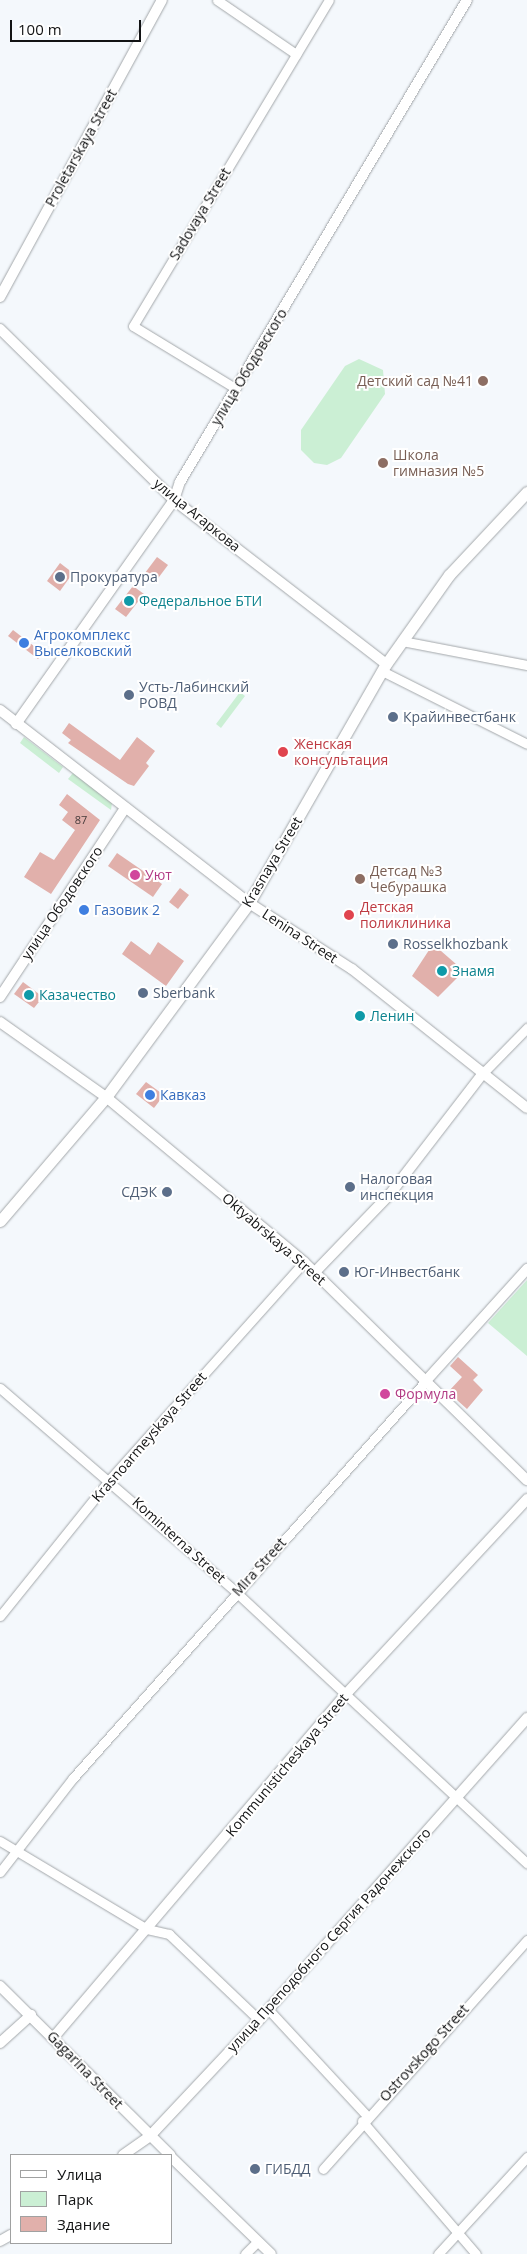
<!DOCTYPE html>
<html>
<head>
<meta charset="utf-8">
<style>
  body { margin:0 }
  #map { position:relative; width:527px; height:2254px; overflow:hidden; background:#f4f8fc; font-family:"Open Sans",sans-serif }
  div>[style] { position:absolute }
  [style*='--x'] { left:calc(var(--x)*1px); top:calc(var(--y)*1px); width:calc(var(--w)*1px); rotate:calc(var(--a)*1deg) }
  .green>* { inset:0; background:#cbefd4 }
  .building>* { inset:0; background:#e1b0ab }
  .roads { filter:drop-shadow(0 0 1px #a3a7aa) drop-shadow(0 0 1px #a3a7aa) }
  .minor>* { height:9px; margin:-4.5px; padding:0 4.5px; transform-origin:4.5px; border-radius:4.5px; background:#fff }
  .tertiary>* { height:10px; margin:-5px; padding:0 5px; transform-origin:5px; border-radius:5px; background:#fff }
  .secondary>* { height:11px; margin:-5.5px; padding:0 5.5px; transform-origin:5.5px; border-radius:5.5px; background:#fff }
  .dots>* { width:14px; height:14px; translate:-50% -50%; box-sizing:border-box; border:2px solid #fff; border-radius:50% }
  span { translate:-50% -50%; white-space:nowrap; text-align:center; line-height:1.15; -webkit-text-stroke:4px #fff; paint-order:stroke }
  .number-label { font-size:11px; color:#463a3a }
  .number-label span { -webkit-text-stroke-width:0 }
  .street-label { font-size:14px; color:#121314 }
  .education-label { font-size:14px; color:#785e54 }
  .right { translate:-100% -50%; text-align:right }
  .left { translate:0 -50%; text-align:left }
  .service-label { font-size:14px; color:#4e5e75 }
  .culture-label { font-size:14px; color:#0d838f }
  .shop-label { font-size:14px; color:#366cbe }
  .health-label { font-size:14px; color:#be3a42 }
  .hotel-label { font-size:14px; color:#b23c85 }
  .legend { position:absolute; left:10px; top:2154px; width:162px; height:90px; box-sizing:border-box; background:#fff; border:1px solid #a0a1a1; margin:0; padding:6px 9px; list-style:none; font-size:15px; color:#121314 }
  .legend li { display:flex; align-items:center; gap:10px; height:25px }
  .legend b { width:25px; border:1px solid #a0a1a1 }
  .scale { position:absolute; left:10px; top:20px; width:131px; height:22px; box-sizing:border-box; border:2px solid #121314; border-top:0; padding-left:6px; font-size:15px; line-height:18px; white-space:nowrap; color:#121314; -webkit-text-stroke:4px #fff; paint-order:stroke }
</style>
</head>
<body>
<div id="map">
  <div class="green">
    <i style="clip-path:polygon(359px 359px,383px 370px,385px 394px,341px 458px,327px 465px,314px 463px,301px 450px,301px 430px,345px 366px)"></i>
    <i style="clip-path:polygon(240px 692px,245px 696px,221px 728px,216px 724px)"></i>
    <i style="clip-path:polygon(24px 737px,63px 767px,59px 773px,20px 743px)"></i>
    <i style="clip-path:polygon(73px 773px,112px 803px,111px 810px,68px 779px)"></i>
    <i style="clip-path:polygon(527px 1280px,527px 1356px,488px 1323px)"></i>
  </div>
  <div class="building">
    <i style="clip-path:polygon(157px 557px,168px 565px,156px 581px,145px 573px)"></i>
    <i style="clip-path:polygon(60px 563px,73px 573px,60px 591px,47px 581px)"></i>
    <i style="clip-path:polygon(133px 586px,144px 594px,126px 617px,115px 609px)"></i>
    <i style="clip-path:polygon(13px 630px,43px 653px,38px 659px,8px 636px)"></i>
    <i style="clip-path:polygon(69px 723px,120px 760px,137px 737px,155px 751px,146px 763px,149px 766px,134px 786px,128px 784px,68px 743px,71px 740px,62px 733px)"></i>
    <i style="clip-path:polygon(67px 794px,100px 820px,51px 894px,24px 877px,40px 852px,54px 860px,75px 830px,62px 820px,68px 812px,59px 805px)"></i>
    <i style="clip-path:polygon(117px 853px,162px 884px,153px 897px,108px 866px)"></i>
    <i style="clip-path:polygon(180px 888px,189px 895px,178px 909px,169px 902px)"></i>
    <i style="clip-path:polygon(131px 941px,150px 955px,158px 942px,184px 961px,166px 986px,122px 954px)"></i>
    <i style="clip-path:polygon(433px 944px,464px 971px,438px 997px,412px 976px)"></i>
    <i style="clip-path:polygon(23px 982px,43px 997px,34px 1008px,14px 994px)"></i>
    <i style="clip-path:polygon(146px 1082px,164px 1095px,154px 1108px,136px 1094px)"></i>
    <i style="clip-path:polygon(458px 1357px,478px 1375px,473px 1380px,483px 1390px,467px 1409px,448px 1392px,462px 1377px,450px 1366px)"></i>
  </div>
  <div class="roads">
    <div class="minor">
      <i style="--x:217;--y:0;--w:96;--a:34.4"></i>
      <i style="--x:235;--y:388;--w:119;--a:-148.7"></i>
      <i style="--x:133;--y:326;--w:380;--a:-59"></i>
      <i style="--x:402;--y:641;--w:127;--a:10.9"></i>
      <i style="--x:382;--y:671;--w:162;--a:26.7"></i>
      <i style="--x:484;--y:1072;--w:62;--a:-45.7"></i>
      <i style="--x:0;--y:1388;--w:312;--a:40.8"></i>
      <i style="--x:236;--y:1592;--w:398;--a:43"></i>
      <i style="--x:0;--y:1616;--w:176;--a:-51.2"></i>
      <i style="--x:110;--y:1479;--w:291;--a:-48.2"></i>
      <i style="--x:0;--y:1841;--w:171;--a:30.9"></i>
      <i style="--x:147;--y:1929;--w:23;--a:13"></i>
      <i style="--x:169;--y:1934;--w:124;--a:43.7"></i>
      <i style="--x:0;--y:1872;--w:119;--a:-52.2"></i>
      <i style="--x:73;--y:1778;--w:528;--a:-48.38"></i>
      <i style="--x:269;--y:2010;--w:144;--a:47.2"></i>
      <i style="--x:362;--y:2121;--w:175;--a:49.4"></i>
      <i style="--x:323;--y:2169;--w:307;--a:-48.3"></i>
      <i style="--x:245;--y:2254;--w:18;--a:-45"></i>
      <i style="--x:438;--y:2254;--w:132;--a:-47.5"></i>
    </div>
    <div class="tertiary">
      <i style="--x:0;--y:297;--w:338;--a:-61.4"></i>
      <i style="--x:0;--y:329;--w:244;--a:44.5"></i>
      <i style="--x:174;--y:500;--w:268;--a:37.7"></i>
      <i style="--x:0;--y:710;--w:315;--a:37.8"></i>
      <i style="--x:249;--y:903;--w:122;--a:32.7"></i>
      <i style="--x:352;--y:969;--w:223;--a:38.5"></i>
      <i style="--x:16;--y:724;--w:274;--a:-54.8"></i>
      <i style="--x:174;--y:500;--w:19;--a:-72"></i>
      <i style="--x:180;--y:482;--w:561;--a:-59.23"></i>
      <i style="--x:0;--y:997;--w:227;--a:-56.5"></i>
      <i style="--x:0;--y:1022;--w:130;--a:35.3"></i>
      <i style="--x:106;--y:1097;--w:258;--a:39.8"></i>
      <i style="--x:304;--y:1262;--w:312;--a:44.4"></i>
      <i style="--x:315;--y:1272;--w:108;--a:-46.1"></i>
      <i style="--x:390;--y:1194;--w:154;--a:-52.4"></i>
      <i style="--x:424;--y:1383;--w:154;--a:-47.9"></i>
      <i style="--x:0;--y:1986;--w:240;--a:44.8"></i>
      <i style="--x:54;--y:2037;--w:452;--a:-49.6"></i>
      <i style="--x:347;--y:1693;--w:265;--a:-47.1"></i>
      <i style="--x:0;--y:2043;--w:42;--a:-42.1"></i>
      <i style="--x:123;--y:2155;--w:33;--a:-35"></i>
      <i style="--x:150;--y:2136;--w:159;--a:-46.8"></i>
      <i style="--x:259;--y:2020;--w:404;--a:-48.4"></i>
      <i style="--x:171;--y:2157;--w:139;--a:44.1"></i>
      <i style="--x:0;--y:2241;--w:13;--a:-29"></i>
    </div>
    <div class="secondary">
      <i style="--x:0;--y:1221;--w:163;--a:-49.5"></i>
      <i style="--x:106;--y:1097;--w:241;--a:-53.6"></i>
      <i style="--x:249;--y:903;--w:275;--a:-60.2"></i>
      <i style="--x:386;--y:664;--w:109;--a:-54.7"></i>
      <i style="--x:449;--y:575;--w:114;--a:-46.8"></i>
    </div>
  </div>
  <div class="dots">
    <i style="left:483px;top:381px;background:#8d6e63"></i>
    <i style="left:383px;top:463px;background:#8d6e63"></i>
    <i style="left:60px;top:577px;background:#5c6f8a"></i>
    <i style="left:129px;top:601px;background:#0f9aa8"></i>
    <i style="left:24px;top:643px;background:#3f7fe0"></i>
    <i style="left:129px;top:695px;background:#5c6f8a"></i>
    <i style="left:393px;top:717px;background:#5c6f8a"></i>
    <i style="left:283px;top:752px;background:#e0444e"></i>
    <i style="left:135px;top:875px;background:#d1479c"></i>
    <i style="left:360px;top:879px;background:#8d6e63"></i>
    <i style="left:84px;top:910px;background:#3f7fe0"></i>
    <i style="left:349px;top:915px;background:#e0444e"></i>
    <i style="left:393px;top:944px;background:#5c6f8a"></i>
    <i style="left:442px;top:971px;background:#0f9aa8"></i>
    <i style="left:143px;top:993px;background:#5c6f8a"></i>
    <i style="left:29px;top:995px;background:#0f9aa8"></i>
    <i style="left:360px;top:1016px;background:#0f9aa8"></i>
    <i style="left:150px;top:1095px;background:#3f7fe0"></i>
    <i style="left:350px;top:1187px;background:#5c6f8a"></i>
    <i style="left:167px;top:1192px;background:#5c6f8a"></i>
    <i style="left:344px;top:1272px;background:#5c6f8a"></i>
    <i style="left:385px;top:1394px;background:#d1479c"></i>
    <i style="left:255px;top:2169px;background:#5c6f8a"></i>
  </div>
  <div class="number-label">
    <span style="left:81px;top:820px">87</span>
  </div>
  <div class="street-label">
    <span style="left:81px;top:148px;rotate:-61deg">Proletarskaya Street</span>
    <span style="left:200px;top:214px;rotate:-59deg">Sadovaya Street</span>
    <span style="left:249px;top:367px;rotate:-59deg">улица Ободовского</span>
    <span style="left:197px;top:515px;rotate:39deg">улица Агаркова</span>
    <span style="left:272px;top:862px;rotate:-59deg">Krasnaya Street</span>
    <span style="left:62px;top:903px;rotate:-56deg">улица Ободовского</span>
    <span style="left:300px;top:936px;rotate:33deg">Lenina Street</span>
    <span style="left:274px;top:1239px;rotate:41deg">Oktyabrskaya Street</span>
    <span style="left:149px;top:1437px;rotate:-49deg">Krasnoarmeyskaya Street</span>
    <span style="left:179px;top:1540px;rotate:42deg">Kominterna Street</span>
    <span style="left:259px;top:1567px;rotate:-48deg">Mira Street</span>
    <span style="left:287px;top:1765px;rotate:-50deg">Kommunisticheskaya Street</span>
    <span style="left:329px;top:1940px;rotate:-48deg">улица Преподобного Сергия Радонежского</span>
    <span style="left:424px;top:2053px;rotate:-48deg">Ostrovskogo Street</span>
    <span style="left:85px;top:2070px;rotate:46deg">Gagarina Street</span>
  </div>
  <div class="education-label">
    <span class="right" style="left:473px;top:381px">Детский сад №41</span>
    <span class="left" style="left:393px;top:463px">Школа<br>гимназия №5</span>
    <span class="left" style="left:370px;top:879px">Детсад №3<br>Чебурашка</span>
  </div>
  <div class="service-label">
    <span class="left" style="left:70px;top:577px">Прокуратура</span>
    <span class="left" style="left:139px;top:695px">Усть-Лабинский<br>РОВД</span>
    <span class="left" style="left:403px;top:717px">Крайинвестбанк</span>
    <span class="left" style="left:403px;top:944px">Rosselkhozbank</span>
    <span class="left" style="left:153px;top:993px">Sberbank</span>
    <span class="left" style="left:360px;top:1187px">Налоговая<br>инспекция</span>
    <span class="right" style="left:157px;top:1192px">СДЭК</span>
    <span class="left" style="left:354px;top:1272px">Юг-Инвестбанк</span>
    <span class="left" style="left:265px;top:2169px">ГИБДД</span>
  </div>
  <div class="culture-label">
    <span class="left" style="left:139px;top:601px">Федеральное БТИ</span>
    <span class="left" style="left:452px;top:971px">Знамя</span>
    <span class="left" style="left:39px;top:995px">Казачество</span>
    <span class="left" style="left:370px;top:1016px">Ленин</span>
  </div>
  <div class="shop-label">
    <span class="left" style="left:34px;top:643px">Агрокомплекс<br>Выселковский</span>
    <span class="left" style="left:94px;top:910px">Газовик 2</span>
    <span class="left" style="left:160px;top:1095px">Кавказ</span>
  </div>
  <div class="health-label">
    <span class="left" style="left:294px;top:752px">Женская<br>консультация</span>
    <span class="left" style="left:360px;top:915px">Детская<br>поликлиника</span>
  </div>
  <div class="hotel-label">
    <span class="left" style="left:145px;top:875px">Уют</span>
    <span class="left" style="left:395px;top:1394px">Формула</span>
  </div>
  <ul class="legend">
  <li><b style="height:6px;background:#fff"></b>Улица</li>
  <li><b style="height:14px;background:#cbefd4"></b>Парк</li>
  <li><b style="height:14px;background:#e1b0ab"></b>Здание</li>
  </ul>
  <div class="scale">100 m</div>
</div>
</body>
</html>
